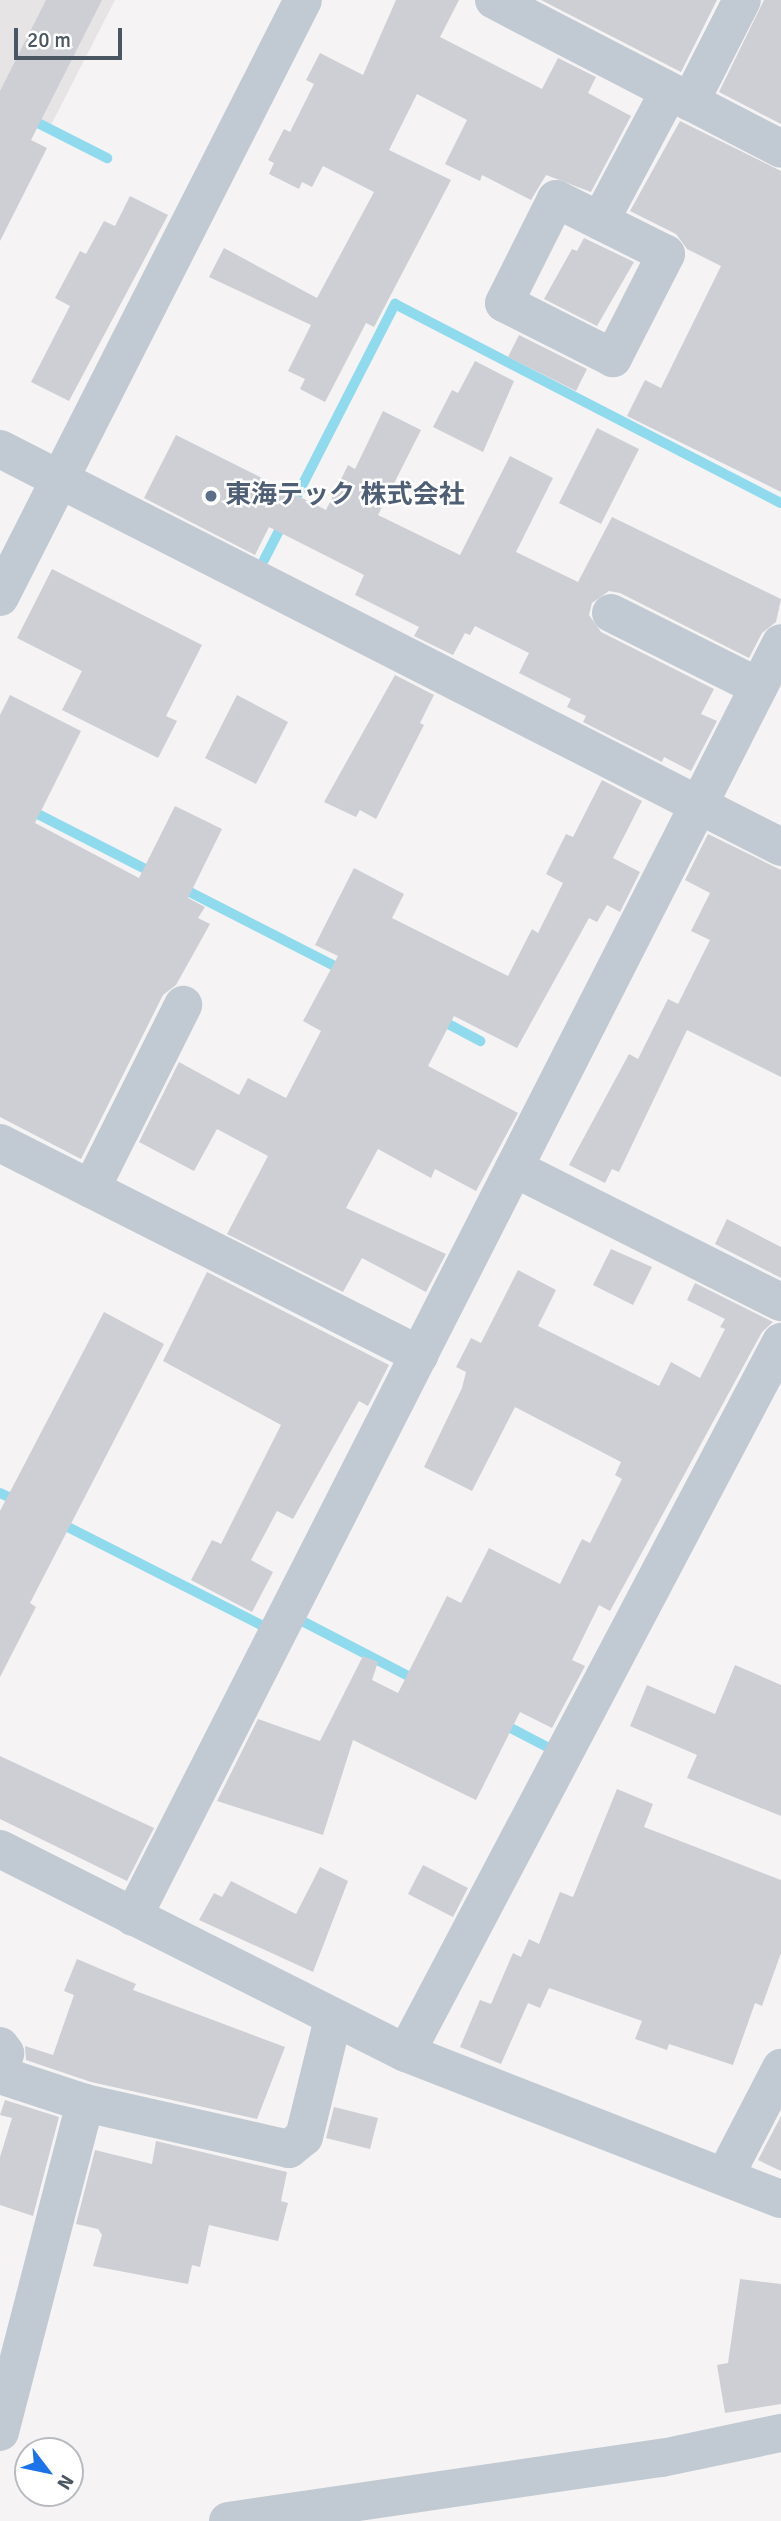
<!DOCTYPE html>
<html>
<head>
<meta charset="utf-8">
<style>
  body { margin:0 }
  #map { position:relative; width:781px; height:2521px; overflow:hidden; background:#f5f3f3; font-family:Signika,"Noto Sans JP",sans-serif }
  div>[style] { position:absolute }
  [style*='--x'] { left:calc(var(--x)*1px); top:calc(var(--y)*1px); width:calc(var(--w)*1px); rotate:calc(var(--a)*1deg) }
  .education>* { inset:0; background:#e6e4e5 }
  .stream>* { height:10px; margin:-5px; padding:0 5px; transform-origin:5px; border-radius:5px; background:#90daee }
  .building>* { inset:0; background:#cdcfd5 }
  .minor>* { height:38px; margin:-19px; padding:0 19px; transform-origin:19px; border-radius:19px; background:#c1cad2 }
  .dots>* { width:19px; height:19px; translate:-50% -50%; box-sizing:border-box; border:4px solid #fff; border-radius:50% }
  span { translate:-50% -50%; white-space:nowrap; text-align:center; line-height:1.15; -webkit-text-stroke:5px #fff; paint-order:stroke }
  .service-label { font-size:26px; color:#4e5e75; font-weight:700 }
  .left { translate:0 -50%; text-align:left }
  .north { position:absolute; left:14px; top:2437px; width:70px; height:70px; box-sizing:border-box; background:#fff; border:2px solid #b7bbc0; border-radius:50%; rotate:122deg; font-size:19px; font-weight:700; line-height:28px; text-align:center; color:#4a5661 }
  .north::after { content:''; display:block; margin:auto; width:24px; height:32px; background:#1a73e8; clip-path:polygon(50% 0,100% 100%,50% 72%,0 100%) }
  .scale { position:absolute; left:14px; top:28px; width:108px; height:32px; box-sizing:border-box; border:4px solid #4a5661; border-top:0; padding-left:9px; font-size:21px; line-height:24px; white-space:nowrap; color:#4a5661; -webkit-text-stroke:5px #fff; paint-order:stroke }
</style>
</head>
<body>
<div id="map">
  <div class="education">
    <i style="clip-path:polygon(0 0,115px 0,51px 125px,0 99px)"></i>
  </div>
  <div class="stream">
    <i style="--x:28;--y:118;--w:89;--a:26.9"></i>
    <i style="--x:264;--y:560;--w:288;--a:-62.9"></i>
    <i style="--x:395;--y:304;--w:434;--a:27.3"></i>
    <i style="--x:28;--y:809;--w:145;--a:27.1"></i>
    <i style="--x:180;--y:887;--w:184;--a:27.1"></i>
    <i style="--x:439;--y:1019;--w:47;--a:28.2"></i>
    <i style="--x:0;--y:1493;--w:21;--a:25"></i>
    <i style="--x:58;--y:1522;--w:232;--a:26.9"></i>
    <i style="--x:304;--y:1622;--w:128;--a:27.4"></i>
    <i style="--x:501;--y:1723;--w:61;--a:27.4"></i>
  </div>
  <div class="building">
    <i style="clip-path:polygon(46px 0,102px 0,31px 140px,47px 148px,0 241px,0 91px)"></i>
    <i style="clip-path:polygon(396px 0,459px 0,440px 37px,542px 89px,558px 58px,596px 77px,588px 93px,631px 116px,591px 192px,546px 175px,531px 200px,482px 175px,480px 181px,445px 164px,467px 120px,417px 94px,389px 150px,451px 180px,374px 327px,366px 323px,325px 402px,300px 389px,305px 379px,288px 371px,311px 325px,209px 277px,224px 248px,317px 298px,374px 192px,323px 166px,312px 187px,302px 182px,299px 189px,269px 174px,274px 163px,268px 160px,284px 129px,290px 132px,314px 84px,306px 80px,320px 53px,363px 75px)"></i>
    <i style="clip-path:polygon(541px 0,717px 0,681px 72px)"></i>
    <i style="clip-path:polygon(764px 0,781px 0,781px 124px,719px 92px)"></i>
    <i style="clip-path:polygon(680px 121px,781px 171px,781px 492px,627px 416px,645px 380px,661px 388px,721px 266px,687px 249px,676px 234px,630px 211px)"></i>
    <i style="clip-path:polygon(130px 196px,168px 215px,69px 401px,31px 382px,70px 306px,55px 298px,80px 251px,86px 254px,104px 221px,115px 226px)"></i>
    <i style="clip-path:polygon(584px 238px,634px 262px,597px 326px,544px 299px,572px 249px,577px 251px)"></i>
    <i style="clip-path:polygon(519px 335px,587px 369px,576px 391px,508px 357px)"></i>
    <i style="clip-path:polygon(475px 361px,514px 381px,483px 452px,433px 427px,452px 390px,458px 393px)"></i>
    <i style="clip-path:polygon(383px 411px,421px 430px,378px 515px,460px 555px,510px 456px,553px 478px,516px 552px,578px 582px,612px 517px,781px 599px,776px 622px,762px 633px,749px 658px,620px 593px,609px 591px,592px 603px,589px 615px,601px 632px,714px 689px,701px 714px,717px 721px,691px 771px,664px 757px,662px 762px,583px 722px,586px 716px,567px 707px,571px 699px,519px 673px,529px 653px,475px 626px,470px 635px,465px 633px,453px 655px,414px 636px,419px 627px,355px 595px,364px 575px,269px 527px,255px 555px,144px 498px,176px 435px,326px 510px,348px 465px,355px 469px)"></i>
    <i style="clip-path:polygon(597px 428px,639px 449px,601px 524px,559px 503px)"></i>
    <i style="clip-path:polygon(52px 569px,202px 645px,166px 716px,177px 721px,158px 758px,62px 710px,82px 671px,17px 638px)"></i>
    <i style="clip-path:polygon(395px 675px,434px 695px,420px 723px,424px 725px,376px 819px,360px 810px,356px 817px,324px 802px)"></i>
    <i style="clip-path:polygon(10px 695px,81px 731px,35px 823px,139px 878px,175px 806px,222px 829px,188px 898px,205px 907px,198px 918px,210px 924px,176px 985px,163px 995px,81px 1159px,0 1117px,0 715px)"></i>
    <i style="clip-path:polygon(237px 695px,288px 722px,256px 784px,205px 758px)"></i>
    <i style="clip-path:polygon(602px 780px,642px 801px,613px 858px,640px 872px,620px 912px,607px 905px,597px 922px,589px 918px,517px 1048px,454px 1016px,428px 1066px,518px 1113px,476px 1191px,435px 1169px,431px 1178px,378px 1149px,346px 1208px,446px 1254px,426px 1292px,362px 1258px,343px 1292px,227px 1234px,268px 1156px,217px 1129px,194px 1171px,139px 1142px,179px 1062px,239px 1095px,248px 1078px,286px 1098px,321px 1031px,303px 1021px,338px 956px,315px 945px,354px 868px,404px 894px,392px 918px,508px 976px,532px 929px,538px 933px,563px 883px,546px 874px,566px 834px,573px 837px)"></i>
    <i style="clip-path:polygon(708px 834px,781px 870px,781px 1077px,687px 1030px,619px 1172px,612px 1169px,605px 1183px,569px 1165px,629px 1054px,638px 1059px,668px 999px,678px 1004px,710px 940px,691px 931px,710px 893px,685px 880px)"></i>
    <i style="clip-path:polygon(727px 1219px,781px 1247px,781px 1278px,715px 1244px)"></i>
    <i style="clip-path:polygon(611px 1249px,652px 1267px,633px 1305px,593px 1285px)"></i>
    <i style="clip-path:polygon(518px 1270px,556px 1290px,538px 1326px,659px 1386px,671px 1362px,700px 1378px,725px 1329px,720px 1327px,725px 1319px,687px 1300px,695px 1283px,773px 1322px,762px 1332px,610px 1611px,599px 1605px,572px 1660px,585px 1666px,552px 1728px,520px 1712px,476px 1800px,353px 1740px,323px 1835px,217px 1801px,258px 1719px,320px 1741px,363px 1656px,378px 1662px,372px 1680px,398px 1693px,447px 1596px,461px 1603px,489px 1548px,560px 1584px,582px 1539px,590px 1543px,622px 1479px,615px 1475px,621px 1462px,515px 1407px,472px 1491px,424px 1467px,462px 1388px,466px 1372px,456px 1367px,471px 1338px,481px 1343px)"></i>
    <i style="clip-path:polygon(207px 1272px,389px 1365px,368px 1406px,359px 1401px,293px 1519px,277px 1511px,251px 1560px,273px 1572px,252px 1612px,191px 1580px,212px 1540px,221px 1544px,281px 1425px,163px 1361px)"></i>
    <i style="clip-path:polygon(104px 1312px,164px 1344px,30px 1603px,36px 1607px,0 1677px,0 1511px)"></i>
    <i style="clip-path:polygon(735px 1665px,781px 1685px,781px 1816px,687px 1778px,697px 1755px,630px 1726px,647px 1685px,715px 1714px)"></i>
    <i style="clip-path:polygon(0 1756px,154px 1828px,127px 1881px,0 1819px)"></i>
    <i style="clip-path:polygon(617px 1789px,653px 1804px,644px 1827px,781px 1880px,781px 1953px,762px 2006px,755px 2003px,733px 2065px,669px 2044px,667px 2050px,635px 2039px,642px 2021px,549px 1988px,540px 2008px,528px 2003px,501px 2064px,460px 2047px,480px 2000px,491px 2004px,513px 1953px,521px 1957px,529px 1939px,539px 1944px,560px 1892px,573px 1897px)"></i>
    <i style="clip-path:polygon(423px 1865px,468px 1888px,453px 1917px,408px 1894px)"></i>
    <i style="clip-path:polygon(320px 1867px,348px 1881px,313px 1972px,199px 1920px,214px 1893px,222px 1897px,231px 1881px,296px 1914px)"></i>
    <i style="clip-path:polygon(77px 1959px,136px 1984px,133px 1990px,285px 2047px,257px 2119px,91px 2082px,26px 2060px,25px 2046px,53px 2055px,74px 1995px,64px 1991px)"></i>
    <i style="clip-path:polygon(5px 2100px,59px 2117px,33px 2216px,0 2205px,0 2157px,12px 2118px,0 2115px)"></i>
    <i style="clip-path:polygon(334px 2107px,378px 2118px,370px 2149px,326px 2138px)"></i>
    <i style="clip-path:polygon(781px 2116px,781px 2171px,758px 2160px)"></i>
    <i style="clip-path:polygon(156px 2141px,287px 2172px,281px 2201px,288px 2203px,278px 2241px,209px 2225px,200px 2267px,192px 2265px,188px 2284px,93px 2266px,102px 2235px,98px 2229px,76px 2224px,95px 2150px,152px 2164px)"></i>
    <i style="clip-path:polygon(740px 2279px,781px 2284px,781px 2404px,725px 2413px,717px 2365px,728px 2363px)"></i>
  </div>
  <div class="minor">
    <i style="--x:494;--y:0;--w:323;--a:27.4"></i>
    <i style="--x:690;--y:102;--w:114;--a:-63"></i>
    <i style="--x:556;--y:199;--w:123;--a:26.6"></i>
    <i style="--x:666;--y:254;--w:117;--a:117"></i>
    <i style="--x:613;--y:358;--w:122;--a:-153.2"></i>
    <i style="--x:504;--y:303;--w:116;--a:-63.4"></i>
    <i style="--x:600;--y:221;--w:147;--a:-62"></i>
    <i style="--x:0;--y:449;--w:877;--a:27"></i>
    <i style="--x:0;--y:597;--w:669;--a:-63.09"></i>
    <i style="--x:611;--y:613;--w:165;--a:26.6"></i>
    <i style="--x:0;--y:1143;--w:470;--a:26.8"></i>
    <i style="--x:514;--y:1168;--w:299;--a:26.7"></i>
    <i style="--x:91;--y:1189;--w:206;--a:-63.4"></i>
    <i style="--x:0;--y:1849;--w:454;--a:26.7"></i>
    <i style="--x:406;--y:2053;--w:402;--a:21.3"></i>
    <i style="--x:133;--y:1917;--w:1429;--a:-63.04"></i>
    <i style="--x:0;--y:2046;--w:9;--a:54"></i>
    <i style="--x:5;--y:2053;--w:23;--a:103"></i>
    <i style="--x:0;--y:2075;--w:89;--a:18.2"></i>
    <i style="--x:85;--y:2103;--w:209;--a:12.7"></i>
    <i style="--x:289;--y:2149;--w:19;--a:-39"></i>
    <i style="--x:304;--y:2137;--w:122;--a:-76.2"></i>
    <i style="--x:406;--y:2053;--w:804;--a:-62.19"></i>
    <i style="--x:725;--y:2176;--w:122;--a:-62.6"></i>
    <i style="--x:0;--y:2432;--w:340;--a:-75.5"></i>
    <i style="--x:228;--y:2521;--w:439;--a:-8.3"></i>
    <i style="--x:662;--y:2458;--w:122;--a:-11.9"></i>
  </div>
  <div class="dots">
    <i style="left:211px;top:496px;background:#5c6f8a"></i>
  </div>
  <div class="service-label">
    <span class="left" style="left:225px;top:496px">東海テック 株式会社</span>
  </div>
  <div class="north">N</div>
  <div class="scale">20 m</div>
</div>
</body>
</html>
